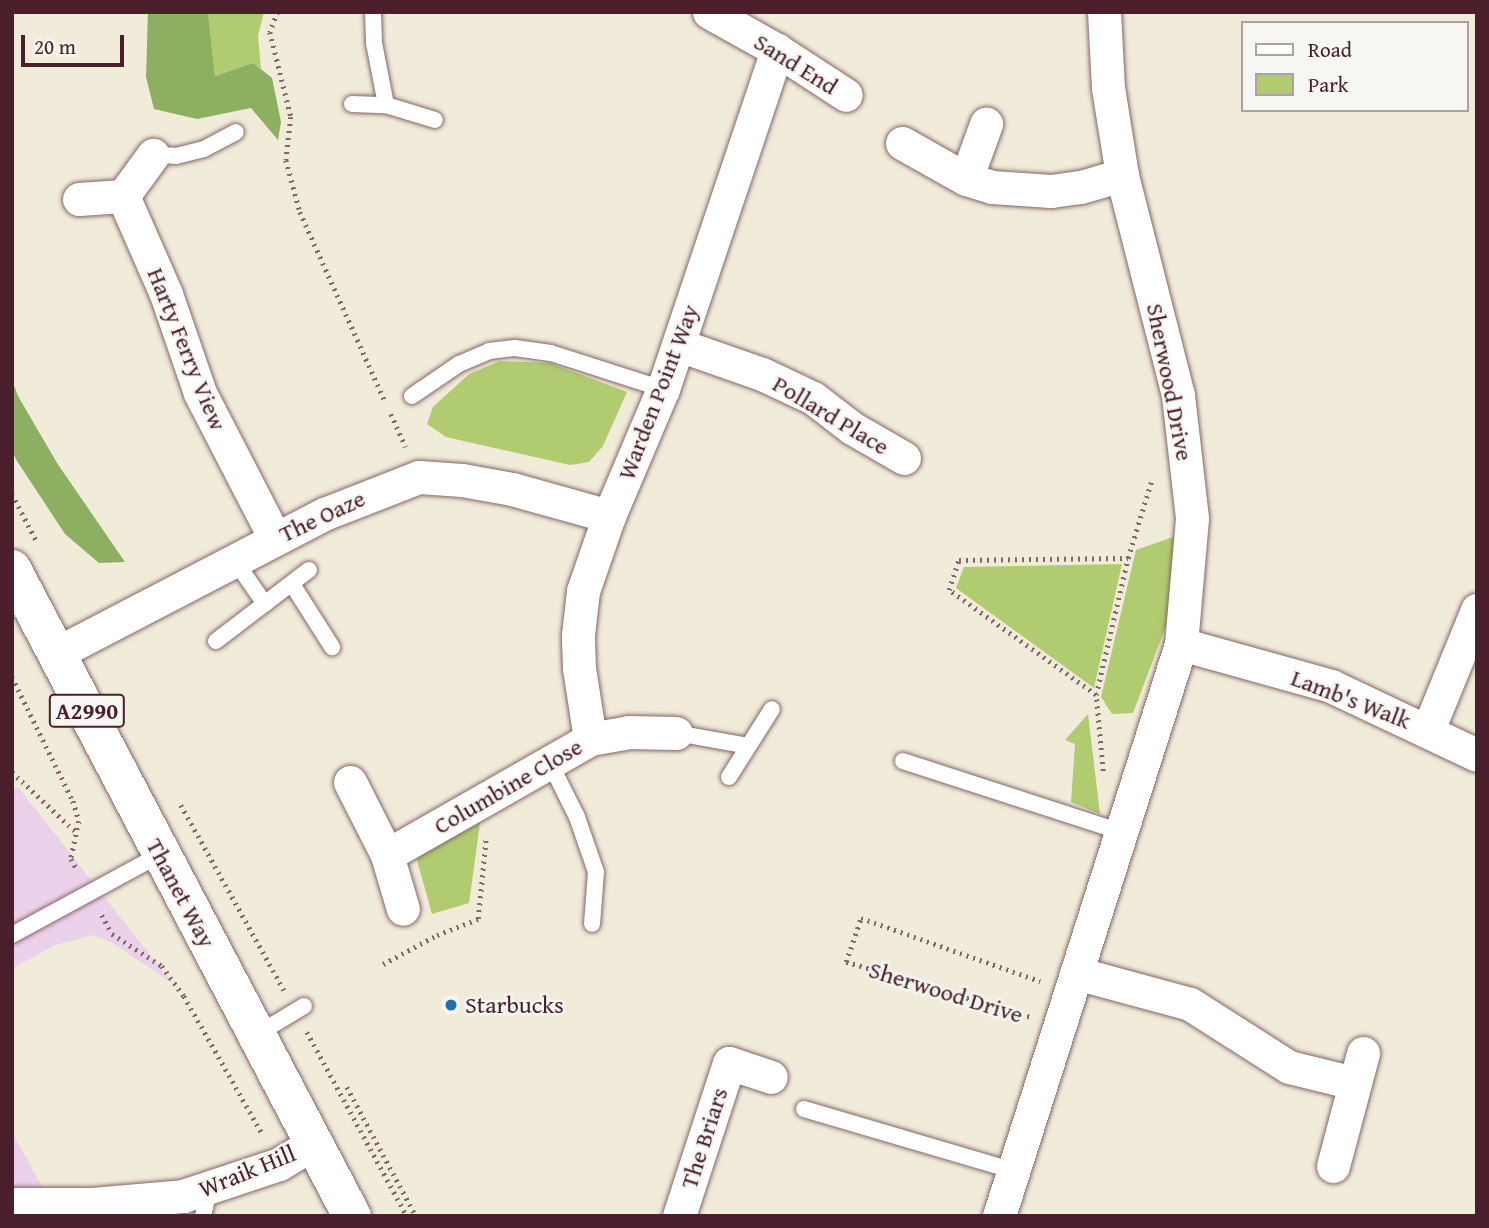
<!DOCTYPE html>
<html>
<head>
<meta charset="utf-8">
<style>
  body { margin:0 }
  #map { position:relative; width:1489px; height:1228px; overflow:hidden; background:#f1ebd9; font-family:"Gentium Book Plus",serif }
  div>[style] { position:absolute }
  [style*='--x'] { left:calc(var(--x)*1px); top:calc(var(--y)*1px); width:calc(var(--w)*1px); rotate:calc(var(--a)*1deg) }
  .built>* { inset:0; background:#ecd1ea }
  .green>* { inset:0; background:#b1cb70 }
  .forest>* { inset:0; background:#8caf62 }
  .path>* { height:4.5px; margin-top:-2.25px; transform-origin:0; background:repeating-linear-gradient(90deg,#846668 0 2px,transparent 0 7px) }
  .roads { filter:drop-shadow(0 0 2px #846668) drop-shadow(0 0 2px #846668) }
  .lane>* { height:16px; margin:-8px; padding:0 8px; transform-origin:8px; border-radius:8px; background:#fff }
  .street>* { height:33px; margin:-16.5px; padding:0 16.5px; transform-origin:16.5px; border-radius:16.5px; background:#fff }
  .primary>* { height:38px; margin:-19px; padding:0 19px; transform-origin:19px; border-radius:19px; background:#fff }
  .dots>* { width:19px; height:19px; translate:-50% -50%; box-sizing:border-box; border:4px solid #f6f6f2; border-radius:50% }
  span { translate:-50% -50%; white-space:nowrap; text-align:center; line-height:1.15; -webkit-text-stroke:5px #f6f6f2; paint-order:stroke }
  .shield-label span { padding:2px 5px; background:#f6f6f2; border:2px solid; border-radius:5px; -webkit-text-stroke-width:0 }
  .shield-label { font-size:23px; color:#4a1f2b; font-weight:700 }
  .street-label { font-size:24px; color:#4a1f2b }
  .poi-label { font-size:24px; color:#4a1f2b }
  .left { translate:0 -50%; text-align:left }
  .frame { position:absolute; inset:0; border:14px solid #4a1f2b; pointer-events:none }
  .legend { position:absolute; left:1241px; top:21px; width:228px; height:91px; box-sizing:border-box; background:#f6f6f2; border:2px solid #b1a0a2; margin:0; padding:9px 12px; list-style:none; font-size:21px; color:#4a1f2b }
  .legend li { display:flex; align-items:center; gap:14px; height:35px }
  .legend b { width:35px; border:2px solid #b1a0a2 }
  .scale { position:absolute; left:21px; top:35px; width:103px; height:32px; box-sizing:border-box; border:4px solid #4a1f2b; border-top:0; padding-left:9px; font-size:21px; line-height:24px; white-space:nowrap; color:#4a1f2b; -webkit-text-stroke:5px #f6f6f2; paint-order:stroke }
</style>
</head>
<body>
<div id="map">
  <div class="built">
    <i style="clip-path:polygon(18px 787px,173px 984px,113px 943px,93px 935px,55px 945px,12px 969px,12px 790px)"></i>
    <i style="clip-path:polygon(12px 1132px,44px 1190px,12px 1191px)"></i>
  </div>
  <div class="green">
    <i style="clip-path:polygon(208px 12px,264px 12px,258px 36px,261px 69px,253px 63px,215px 76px)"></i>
    <i style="clip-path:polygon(500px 361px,550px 363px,627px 392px,603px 446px,589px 462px,570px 465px,446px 437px,427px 424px,433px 407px,469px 374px)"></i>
    <i style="clip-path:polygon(1176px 536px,1166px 626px,1133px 713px,1112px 714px,1101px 697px,1136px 550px)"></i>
    <i style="clip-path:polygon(1122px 564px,1094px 688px,956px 588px,964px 567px)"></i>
    <i style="clip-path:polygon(1088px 714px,1100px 814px,1071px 802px,1075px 744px,1065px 740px)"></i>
    <i style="clip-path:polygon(481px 816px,469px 903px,432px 914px,415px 853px)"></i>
  </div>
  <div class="forest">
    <i style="clip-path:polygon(148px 12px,208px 12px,215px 76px,253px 63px,272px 78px,281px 122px,278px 140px,251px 108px,197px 119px,154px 109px,146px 77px)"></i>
    <i style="clip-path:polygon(12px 380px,18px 396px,57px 463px,125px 562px,99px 563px,65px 534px,17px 461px,12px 451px)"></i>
  </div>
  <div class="path">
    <i style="--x:278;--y:12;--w:22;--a:112"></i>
    <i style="--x:270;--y:32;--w:88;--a:76.1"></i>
    <i style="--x:291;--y:117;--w:43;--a:96.6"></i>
    <i style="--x:286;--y:160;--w:54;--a:74.9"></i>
    <i style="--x:300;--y:212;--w:209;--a:65.8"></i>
    <i style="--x:391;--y:414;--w:36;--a:66"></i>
    <i style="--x:12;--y:494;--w:52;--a:62.4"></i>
    <i style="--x:12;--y:677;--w:138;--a:63.8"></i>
    <i style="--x:73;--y:801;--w:21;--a:73"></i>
    <i style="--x:79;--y:821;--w:39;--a:102"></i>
    <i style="--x:71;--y:859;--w:14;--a:60"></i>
    <i style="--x:1096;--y:695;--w:181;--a:-144.5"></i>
    <i style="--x:949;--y:590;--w:32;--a:-72"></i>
    <i style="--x:959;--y:560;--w:169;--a:-0.7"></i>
    <i style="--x:1103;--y:771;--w:76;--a:-95.3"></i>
    <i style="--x:1096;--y:695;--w:141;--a:-76.9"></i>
    <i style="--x:1128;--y:558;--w:83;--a:-73.1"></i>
    <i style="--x:12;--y:772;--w:88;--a:43.2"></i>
    <i style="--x:181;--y:805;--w:212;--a:60.9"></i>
    <i style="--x:102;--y:915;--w:21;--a:62"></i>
    <i style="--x:112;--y:934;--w:59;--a:32.6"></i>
    <i style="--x:162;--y:966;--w:37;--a:54"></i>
    <i style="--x:184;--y:996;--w:160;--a:60.4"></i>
    <i style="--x:383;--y:964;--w:61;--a:-28.2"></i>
    <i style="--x:437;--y:935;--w:44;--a:-21.3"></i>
    <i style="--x:478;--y:919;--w:82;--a:-84.4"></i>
    <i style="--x:1029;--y:1017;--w:191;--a:-163.3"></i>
    <i style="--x:846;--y:962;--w:46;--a:-71.2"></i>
    <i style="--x:861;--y:918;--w:190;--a:19.4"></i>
    <i style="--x:307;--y:1032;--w:209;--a:61.5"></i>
    <i style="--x:347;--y:1087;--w:146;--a:61.9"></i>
  </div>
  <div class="roads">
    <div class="lane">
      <i style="--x:373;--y:12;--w:31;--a:88"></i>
      <i style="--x:374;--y:43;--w:63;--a:79"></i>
      <i style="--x:352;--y:104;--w:34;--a:2"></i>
      <i style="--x:386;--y:105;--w:51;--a:17"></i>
      <i style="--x:153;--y:155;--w:23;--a:2"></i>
      <i style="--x:176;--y:156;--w:29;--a:-14"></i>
      <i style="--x:204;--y:149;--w:36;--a:-28"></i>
      <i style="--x:412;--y:396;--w:57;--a:-34.2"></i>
      <i style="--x:459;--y:364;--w:33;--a:-23"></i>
      <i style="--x:489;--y:351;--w:26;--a:-7"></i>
      <i style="--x:515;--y:348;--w:36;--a:8"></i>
      <i style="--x:551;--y:353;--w:118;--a:17.8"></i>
      <i style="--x:233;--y:558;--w:56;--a:55.2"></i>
      <i style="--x:292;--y:584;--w:75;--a:57.6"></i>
      <i style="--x:216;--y:641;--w:117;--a:-37.4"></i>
      <i style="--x:676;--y:733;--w:73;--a:10.2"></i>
      <i style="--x:903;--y:761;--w:229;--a:18"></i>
      <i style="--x:550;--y:763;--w:60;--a:63.4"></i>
      <i style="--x:577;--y:817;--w:58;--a:70.9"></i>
      <i style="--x:596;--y:872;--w:52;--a:94.4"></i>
      <i style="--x:729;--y:777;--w:80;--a:-57.7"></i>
      <i style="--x:12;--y:935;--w:170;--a:-28.5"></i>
      <i style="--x:256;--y:1035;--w:56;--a:-31.1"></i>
      <i style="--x:804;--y:1109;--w:219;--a:16.4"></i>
      <i style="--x:203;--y:1216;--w:28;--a:-77"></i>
    </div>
    <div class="street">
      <i style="--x:709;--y:12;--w:78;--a:29.2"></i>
      <i style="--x:777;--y:50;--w:82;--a:33.1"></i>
      <i style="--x:902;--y:143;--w:73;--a:29.4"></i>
      <i style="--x:966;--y:179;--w:27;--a:17"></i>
      <i style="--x:992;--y:187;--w:59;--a:3.9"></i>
      <i style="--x:1051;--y:191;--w:30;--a:-8"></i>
      <i style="--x:1081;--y:187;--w:43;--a:-16.3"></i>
      <i style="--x:966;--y:179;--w:59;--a:-70"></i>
      <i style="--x:123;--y:196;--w:107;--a:66.3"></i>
      <i style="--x:166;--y:294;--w:105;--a:71"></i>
      <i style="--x:200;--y:393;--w:163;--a:62.7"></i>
      <i style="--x:79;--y:199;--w:44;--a:-3.9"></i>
      <i style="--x:123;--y:196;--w:51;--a:-53.8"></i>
      <i style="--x:679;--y:345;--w:88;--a:19.3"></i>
      <i style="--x:762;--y:374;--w:56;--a:25.2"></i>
      <i style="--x:813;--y:398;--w:49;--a:37.6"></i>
      <i style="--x:852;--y:428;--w:60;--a:30"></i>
      <i style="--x:1181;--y:644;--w:156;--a:15.6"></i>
      <i style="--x:1331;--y:686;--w:161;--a:25.3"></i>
      <i style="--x:57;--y:653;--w:301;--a:-27.5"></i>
      <i style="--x:324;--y:514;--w:102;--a:-21.3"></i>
      <i style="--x:419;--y:477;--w:43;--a:4"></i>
      <i style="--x:462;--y:480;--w:51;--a:10.2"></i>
      <i style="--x:512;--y:489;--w:101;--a:15.6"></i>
      <i style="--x:1428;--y:730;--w:130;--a:-67.8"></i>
      <i style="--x:590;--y:739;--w:72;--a:-98.8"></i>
      <i style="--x:579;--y:668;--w:33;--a:-92"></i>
      <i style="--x:578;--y:635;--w:44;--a:-83.5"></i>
      <i style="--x:583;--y:591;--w:79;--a:-70.9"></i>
      <i style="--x:609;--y:516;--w:138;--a:-67"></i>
      <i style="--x:663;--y:389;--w:358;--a:-71.4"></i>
      <i style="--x:350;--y:782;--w:82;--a:63.1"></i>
      <i style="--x:387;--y:855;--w:56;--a:73.5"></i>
      <i style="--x:387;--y:855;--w:234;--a:-29.7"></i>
      <i style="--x:590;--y:739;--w:39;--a:-10"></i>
      <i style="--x:628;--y:732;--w:48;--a:1.2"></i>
      <i style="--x:1076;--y:973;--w:118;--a:15.2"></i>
      <i style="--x:1190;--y:1004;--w:117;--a:32.5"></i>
      <i style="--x:1289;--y:1067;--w:67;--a:13.8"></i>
      <i style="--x:1333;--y:1166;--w:117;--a:-75.1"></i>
      <i style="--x:12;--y:1204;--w:80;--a:0"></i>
      <i style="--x:92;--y:1204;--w:91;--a:-5"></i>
      <i style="--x:183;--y:1196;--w:101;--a:-18.4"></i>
      <i style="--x:279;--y:1164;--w:41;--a:-31"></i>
      <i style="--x:679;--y:1216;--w:161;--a:-71.9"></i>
      <i style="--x:729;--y:1063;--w:44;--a:18.4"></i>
      <i style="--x:999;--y:1216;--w:600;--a:-72.35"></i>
      <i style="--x:1181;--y:644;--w:126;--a:-85"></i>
      <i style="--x:1192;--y:518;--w:124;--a:-96.5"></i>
      <i style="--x:1178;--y:395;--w:227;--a:-104.3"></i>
      <i style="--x:1122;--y:175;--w:88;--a:-99.1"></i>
      <i style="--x:1108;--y:88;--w:76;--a:-93"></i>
    </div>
    <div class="primary">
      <i style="--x:12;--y:569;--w:731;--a:62.28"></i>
    </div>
  </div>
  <div class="dots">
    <i style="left:451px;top:1005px;background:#1f6fb2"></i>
  </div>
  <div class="shield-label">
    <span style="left:87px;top:711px">A2990</span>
  </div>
  <div class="street-label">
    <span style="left:796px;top:64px;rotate:32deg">Sand End</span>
    <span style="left:187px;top:349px;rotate:68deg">Harty Ferry View</span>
    <span style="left:1170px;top:382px;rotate:79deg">Sherwood Drive</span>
    <span style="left:658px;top:392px;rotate:-69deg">Warden Point Way</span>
    <span style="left:831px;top:415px;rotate:31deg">Pollard Place</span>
    <span style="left:322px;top:516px;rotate:-25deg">The Oaze</span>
    <span style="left:1351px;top:699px;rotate:21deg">Lamb's Walk</span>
    <span style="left:508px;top:786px;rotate:-30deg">Columbine Close</span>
    <span style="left:181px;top:893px;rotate:62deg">Thanet Way</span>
    <span style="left:946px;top:992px;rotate:17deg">Sherwood Drive</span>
    <span style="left:704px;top:1138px;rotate:-72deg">The Briars</span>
    <span style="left:247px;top:1171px;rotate:-22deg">Wraik Hill</span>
  </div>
  <div class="poi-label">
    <span class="left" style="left:465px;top:1005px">Starbucks</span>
  </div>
  <div class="frame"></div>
  <ul class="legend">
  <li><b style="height:9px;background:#fff"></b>Road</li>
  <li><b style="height:19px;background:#b1cb70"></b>Park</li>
  </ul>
  <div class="scale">20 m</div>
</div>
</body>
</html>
